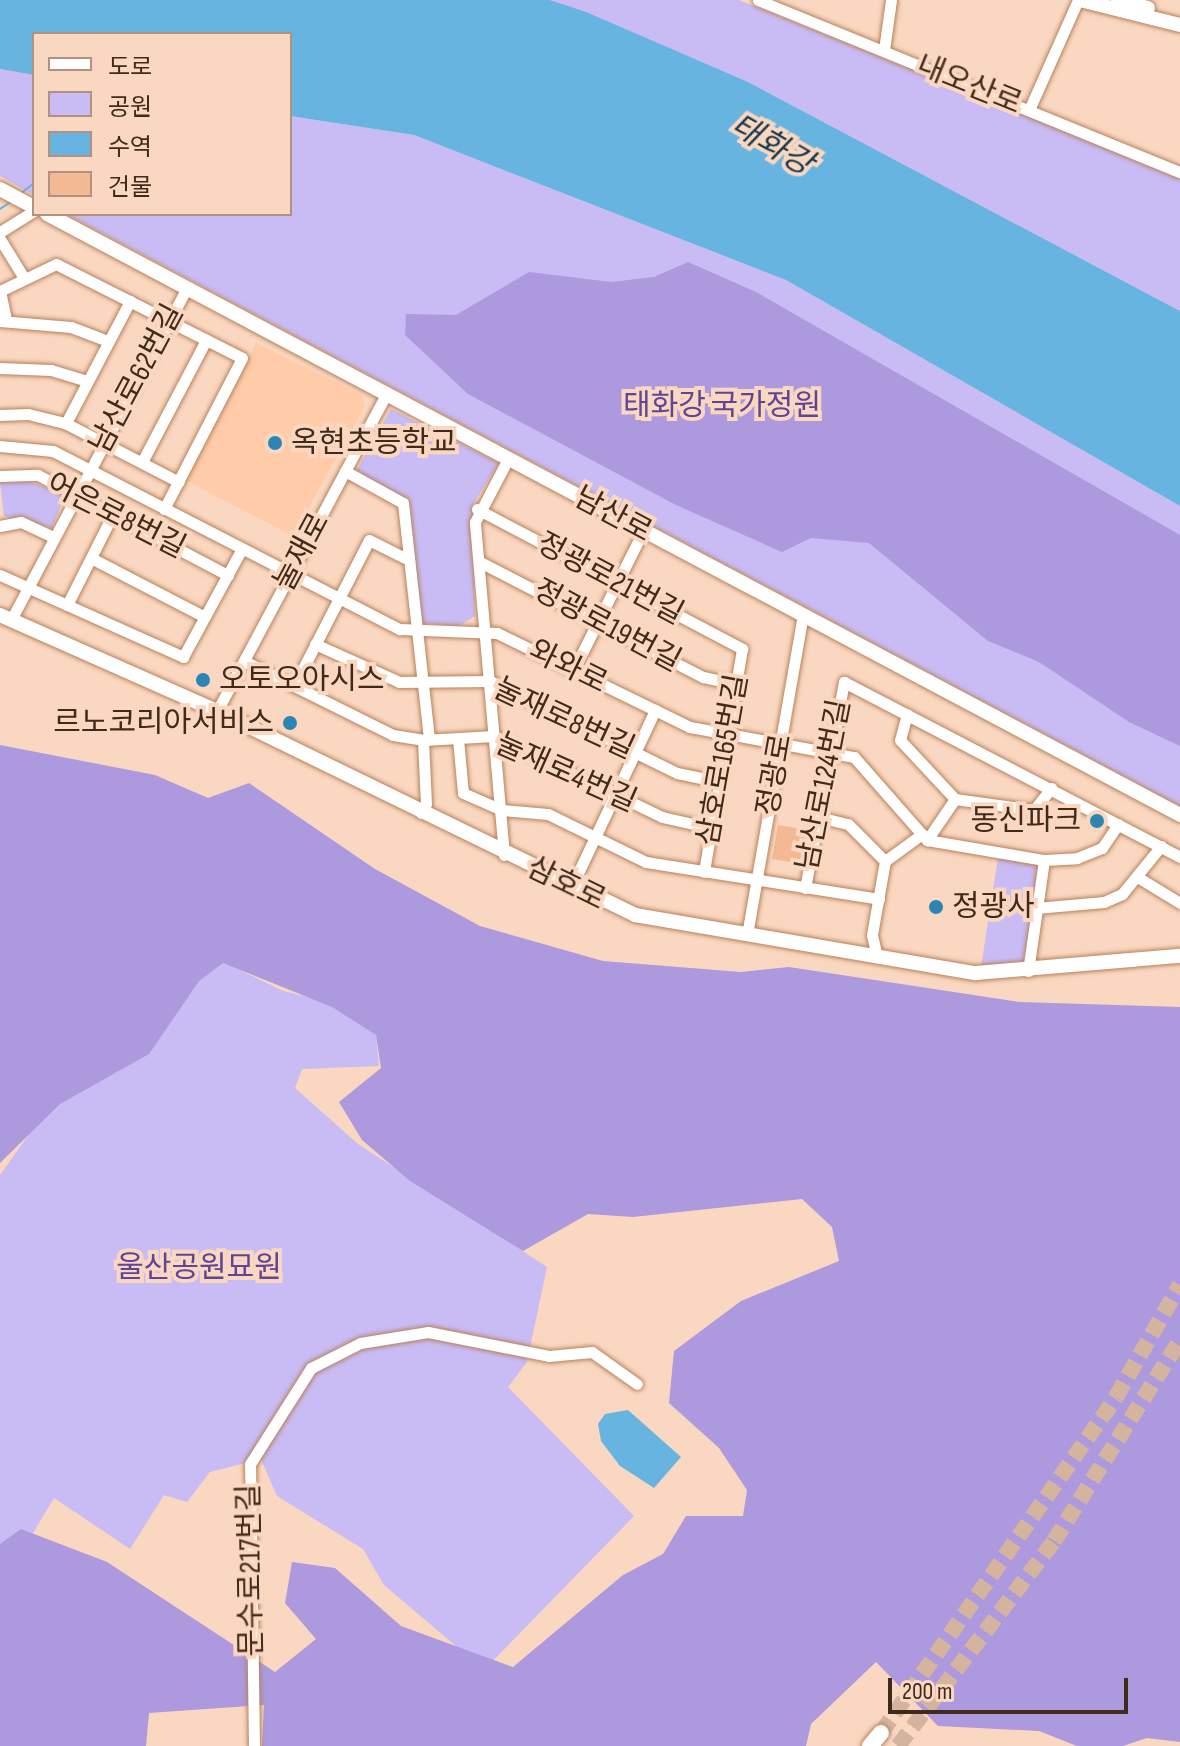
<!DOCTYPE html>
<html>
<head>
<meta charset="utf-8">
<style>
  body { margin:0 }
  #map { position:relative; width:1180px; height:1746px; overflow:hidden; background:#fad7c0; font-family:"Sofia Sans Condensed","Noto Sans KR",sans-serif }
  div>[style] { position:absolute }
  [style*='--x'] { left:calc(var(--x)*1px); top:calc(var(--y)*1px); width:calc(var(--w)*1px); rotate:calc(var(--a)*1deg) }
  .built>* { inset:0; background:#ffcba8 }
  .green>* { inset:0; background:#c9bbf4 }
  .forest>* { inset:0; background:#ac99de }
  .water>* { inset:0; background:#68b4e1 }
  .stream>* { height:2px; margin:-1px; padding:0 1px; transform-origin:1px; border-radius:1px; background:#68b4e1 }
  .building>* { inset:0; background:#f2b992 }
  .highway-tunnel>* { height:16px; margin-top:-8px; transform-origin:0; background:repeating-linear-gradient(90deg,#d5b49f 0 16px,transparent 0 24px) }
  .roads { filter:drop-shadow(0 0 2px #b7825c) drop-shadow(0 0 2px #b7825c) }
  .minor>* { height:11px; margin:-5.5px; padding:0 5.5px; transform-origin:5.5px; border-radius:5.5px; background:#fff }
  .major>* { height:14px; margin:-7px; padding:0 7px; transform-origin:7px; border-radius:7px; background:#fff }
  .highway>* { height:16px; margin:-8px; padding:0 8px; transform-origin:8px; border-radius:8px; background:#fff }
  .dots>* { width:22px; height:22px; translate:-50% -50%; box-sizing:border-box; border:4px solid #fad7c0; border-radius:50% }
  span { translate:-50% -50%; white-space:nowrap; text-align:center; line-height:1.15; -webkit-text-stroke:8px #fad7c0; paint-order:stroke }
  .street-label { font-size:30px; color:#402a1a }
  .park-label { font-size:30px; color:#604497 }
  .poi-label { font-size:30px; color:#402a1a }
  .left { translate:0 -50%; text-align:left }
  .right { translate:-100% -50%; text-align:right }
  .water-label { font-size:32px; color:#17394d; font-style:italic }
  .legend { position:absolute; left:32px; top:32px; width:260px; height:184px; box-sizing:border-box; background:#fad7c0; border:2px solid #b0927e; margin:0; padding:10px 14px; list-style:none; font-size:24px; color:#402a1a }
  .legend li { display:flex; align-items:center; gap:16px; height:40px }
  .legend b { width:40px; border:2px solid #b0927e }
  .scale { position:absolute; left:888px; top:1678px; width:240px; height:36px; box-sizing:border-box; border:4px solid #402a1a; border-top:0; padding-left:10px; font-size:24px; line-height:28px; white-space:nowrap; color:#402a1a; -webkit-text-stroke:6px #fad7c0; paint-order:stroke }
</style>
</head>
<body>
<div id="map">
  <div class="built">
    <i style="clip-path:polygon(256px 343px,362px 395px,365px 406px,293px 536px,185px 480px)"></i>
  </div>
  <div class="green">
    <i style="clip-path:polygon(551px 0,739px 0,1180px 177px,1180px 311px,748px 82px)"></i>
    <i style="clip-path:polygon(0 69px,34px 75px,34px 195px,0 176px)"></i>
    <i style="clip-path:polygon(290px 116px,414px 135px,786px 280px,1180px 506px,1180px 806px,66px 214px,290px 214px)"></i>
    <i style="clip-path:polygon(391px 409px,499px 463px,472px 506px,475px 616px,459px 626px,420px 623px,410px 506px,356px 472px)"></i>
    <i style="clip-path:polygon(19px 477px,65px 495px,52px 528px,4px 516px,0 482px)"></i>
    <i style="clip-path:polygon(998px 858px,1039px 863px,1024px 966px,981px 967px)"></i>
    <i style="clip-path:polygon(216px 958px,283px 991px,374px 1013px,379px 1066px,302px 1069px,295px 1088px,358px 1144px,547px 1267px,527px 1362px,508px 1387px,634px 1516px,484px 1670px,384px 1585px,363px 1549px,277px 1496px,261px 1459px,210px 1472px,187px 1502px,164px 1495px,130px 1549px,54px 1498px,21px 1553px,0 1551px,0 1175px,72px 1074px)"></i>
  </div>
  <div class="forest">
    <i style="clip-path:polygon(688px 262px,756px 292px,1180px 535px,1180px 746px,1129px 722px,1039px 662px,988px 641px,869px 543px,811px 538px,782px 552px,676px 505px,468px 394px,405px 335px,406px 314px,456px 315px,529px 272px,611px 282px,654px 277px)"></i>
    <i style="clip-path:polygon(0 745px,155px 775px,208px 798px,249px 783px,375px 869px,480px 926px,603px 961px,741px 972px,789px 967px,1020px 1002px,1180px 1007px,1180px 1742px,1147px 1738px,1123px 1746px,1077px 1746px,1039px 1731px,938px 1726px,876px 1662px,811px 1724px,806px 1746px,262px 1746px,264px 1705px,149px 1713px,146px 1746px,0 1746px,0 1544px,21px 1529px,107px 1562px,275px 1672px,316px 1639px,285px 1603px,292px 1562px,335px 1568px,401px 1626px,513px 1667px,623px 1575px,663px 1554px,686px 1516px,743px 1516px,747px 1490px,719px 1448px,669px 1403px,674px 1351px,741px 1301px,839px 1261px,832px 1227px,802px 1199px,633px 1217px,588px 1214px,523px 1251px,410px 1181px,362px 1140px,339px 1102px,381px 1068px,376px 1035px,332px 1007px,223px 963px,199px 981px,149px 1054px,60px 1104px,0 1163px)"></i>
  </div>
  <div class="water">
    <i style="clip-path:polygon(0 0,550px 0,586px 12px,748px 82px,1180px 311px,1180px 506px,786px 280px,414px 135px,290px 116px,290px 34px,34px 34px,34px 75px,0 69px)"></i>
    <i style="clip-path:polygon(628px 1410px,681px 1457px,654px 1488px,620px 1466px,601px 1441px,598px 1424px,605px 1414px)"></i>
  </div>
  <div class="stream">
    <i style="--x:20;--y:194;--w:18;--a:-38"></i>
    <i style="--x:0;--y:209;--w:11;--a:-34"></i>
  </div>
  <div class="building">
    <i style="clip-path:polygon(778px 825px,807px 830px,801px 864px,772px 859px)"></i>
  </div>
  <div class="highway-tunnel">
    <i style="--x:881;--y:1733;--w:410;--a:-55"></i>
    <i style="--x:1116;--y:1397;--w:129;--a:-60.3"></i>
    <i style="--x:898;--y:1746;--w:258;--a:-52.7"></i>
    <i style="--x:1054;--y:1541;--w:237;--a:-57.9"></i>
  </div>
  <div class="roads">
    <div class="minor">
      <i style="--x:758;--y:0;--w:456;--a:22.2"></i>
      <i style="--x:884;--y:50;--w:50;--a:-82"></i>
      <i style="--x:1029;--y:110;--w:120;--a:-66"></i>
      <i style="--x:0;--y:232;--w:40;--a:-32"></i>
      <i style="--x:0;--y:239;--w:46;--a:58.4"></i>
      <i style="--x:0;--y:291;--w:62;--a:-25.7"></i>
      <i style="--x:56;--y:264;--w:208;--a:26.8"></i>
      <i style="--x:242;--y:358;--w:170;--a:117.3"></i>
      <i style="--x:0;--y:291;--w:30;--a:78"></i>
      <i style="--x:0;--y:321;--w:71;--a:4.8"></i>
      <i style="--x:71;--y:327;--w:39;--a:21"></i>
      <i style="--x:0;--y:368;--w:51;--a:2.2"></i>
      <i style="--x:51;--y:370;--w:37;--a:17"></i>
      <i style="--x:0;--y:415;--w:28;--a:-2"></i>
      <i style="--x:28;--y:414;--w:38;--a:14"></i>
      <i style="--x:65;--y:423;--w:128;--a:27.4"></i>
      <i style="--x:66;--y:423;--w:138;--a:-62.3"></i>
      <i style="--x:0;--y:446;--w:53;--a:5.4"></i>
      <i style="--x:53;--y:451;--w:390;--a:27.2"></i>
      <i style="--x:400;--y:629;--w:97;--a:2.4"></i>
      <i style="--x:497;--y:633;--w:215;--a:26"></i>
      <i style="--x:690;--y:727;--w:167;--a:10.4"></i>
      <i style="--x:854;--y:757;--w:111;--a:48.7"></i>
      <i style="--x:927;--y:840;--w:119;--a:9.7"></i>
      <i style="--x:1044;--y:860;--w:33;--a:-3"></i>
      <i style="--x:1077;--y:858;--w:27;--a:-22"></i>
      <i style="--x:1102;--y:848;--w:29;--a:-56"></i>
      <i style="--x:142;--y:462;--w:138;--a:-62.3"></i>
      <i style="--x:345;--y:471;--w:66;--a:28.9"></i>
      <i style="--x:403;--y:503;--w:238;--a:83.7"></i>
      <i style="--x:0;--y:476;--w:38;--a:-2"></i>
      <i style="--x:38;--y:475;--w:215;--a:27.8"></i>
      <i style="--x:477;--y:509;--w:300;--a:27.8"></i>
      <i style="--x:742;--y:649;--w:226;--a:99.7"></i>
      <i style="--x:0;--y:526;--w:21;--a:-11"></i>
      <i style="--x:21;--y:522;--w:35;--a:25"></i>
      <i style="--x:91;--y:558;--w:128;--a:27.4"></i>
      <i style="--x:480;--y:562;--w:251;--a:27.3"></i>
      <i style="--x:703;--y:677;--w:34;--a:12"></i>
      <i style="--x:0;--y:575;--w:201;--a:24.1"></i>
      <i style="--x:183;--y:657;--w:122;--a:-61.5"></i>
      <i style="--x:67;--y:605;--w:102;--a:-63.2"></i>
      <i style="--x:11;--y:620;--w:374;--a:-62.1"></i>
      <i style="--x:315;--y:644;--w:92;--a:24.3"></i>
      <i style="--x:399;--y:682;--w:91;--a:-0.6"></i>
      <i style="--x:490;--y:681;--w:208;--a:26.2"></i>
      <i style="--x:677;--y:773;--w:44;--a:11.8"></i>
      <i style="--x:244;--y:661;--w:166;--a:26.4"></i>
      <i style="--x:393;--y:735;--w:30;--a:9"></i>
      <i style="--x:423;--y:740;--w:71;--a:-3.2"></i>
      <i style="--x:494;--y:736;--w:187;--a:25.7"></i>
      <i style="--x:662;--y:817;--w:50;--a:12.7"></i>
      <i style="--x:574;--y:669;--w:154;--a:-63.4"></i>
      <i style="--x:294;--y:686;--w:164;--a:-62.8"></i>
      <i style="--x:369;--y:540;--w:45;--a:26.6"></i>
      <i style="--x:217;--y:711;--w:361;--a:-61.9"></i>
      <i style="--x:907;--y:714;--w:27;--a:105"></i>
      <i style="--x:900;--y:740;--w:81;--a:47"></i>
      <i style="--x:955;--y:799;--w:80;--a:7.9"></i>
      <i style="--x:1034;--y:810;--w:28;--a:-52"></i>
      <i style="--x:458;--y:739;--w:54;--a:84.7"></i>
      <i style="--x:463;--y:793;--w:43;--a:23.6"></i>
      <i style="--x:502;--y:810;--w:46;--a:5"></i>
      <i style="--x:548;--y:814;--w:109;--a:26.1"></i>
      <i style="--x:646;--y:862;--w:236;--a:9"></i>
      <i style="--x:421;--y:813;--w:10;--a:-61"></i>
      <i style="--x:426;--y:804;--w:64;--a:-92.7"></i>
      <i style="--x:819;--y:817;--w:30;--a:14"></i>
      <i style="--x:848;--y:824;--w:52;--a:45"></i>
      <i style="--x:885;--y:861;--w:75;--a:100"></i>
      <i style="--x:872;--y:935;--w:22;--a:77"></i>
      <i style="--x:927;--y:840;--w:50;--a:-55.7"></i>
      <i style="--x:504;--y:855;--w:334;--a:-95"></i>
      <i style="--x:475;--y:522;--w:71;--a:-62.4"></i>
      <i style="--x:885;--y:861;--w:46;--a:-36.1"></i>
      <i style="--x:1139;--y:878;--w:48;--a:31.4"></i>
      <i style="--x:571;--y:888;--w:197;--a:-64.7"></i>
      <i style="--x:805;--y:888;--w:210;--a:-79.3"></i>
      <i style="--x:844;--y:682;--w:379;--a:27.5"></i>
      <i style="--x:1036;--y:908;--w:68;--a:-5"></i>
      <i style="--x:1104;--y:902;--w:20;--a:-24"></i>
      <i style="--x:1122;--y:894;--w:62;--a:-50.9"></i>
      <i style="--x:747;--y:935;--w:325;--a:-80.1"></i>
      <i style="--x:1028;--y:971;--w:112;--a:-81.8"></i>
      <i style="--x:254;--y:1746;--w:282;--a:-90.8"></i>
      <i style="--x:250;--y:1464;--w:114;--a:-57.6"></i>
      <i style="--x:311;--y:1368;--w:55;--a:-27"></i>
      <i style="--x:360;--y:1343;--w:69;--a:-9.2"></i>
      <i style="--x:428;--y:1332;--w:123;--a:11.2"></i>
      <i style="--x:549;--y:1356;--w:43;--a:-5.3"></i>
      <i style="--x:592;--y:1352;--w:55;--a:35.4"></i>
    </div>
    <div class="major">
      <i style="--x:1080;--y:0;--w:103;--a:14"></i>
      <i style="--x:1118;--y:0;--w:31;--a:15"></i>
      <i style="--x:0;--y:189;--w:38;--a:28"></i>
      <i style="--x:47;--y:214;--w:1283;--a:27.94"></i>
      <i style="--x:0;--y:615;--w:237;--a:23.9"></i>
      <i style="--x:217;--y:711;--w:465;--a:26"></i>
      <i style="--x:635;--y:915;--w:346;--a:9.7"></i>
      <i style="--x:976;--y:973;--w:205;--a:-4.8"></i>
    </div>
    <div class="highway">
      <i style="--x:870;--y:1746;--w:17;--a:-50"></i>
    </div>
  </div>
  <div class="dots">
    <i style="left:275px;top:443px;background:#2d85b4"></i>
    <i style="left:203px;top:680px;background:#2d85b4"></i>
    <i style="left:290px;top:723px;background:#2d85b4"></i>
    <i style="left:1097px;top:821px;background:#2d85b4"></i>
    <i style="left:936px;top:907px;background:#2d85b4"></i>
  </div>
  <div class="street-label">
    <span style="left:969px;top:85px;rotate:22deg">내오산로</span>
    <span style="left:137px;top:379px;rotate:-62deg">남산로62번길</span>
    <span style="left:613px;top:515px;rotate:28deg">남산로</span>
    <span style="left:116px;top:516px;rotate:27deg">어은로8번길</span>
    <span style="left:302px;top:552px;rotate:-62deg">눌재로</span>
    <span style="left:610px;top:579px;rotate:28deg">정광로21번길</span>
    <span style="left:607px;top:626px;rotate:28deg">정광로19번길</span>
    <span style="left:568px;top:667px;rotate:26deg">와와로</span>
    <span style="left:564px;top:719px;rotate:25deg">눌재로8번길</span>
    <span style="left:723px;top:760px;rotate:-80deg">삼호로165번길</span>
    <span style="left:566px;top:773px;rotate:24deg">눌재로4번길</span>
    <span style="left:775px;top:775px;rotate:-80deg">정광로</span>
    <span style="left:824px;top:785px;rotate:-79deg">남산로124번길</span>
    <span style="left:566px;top:884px;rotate:26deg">삼호로</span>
    <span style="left:251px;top:1570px;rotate:-91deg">문수로217번길</span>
  </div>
  <div class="park-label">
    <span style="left:722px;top:406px">태화강 국가정원</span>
    <span style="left:199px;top:1268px">울산공원묘원</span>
  </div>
  <div class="poi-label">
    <span class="left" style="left:291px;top:443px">옥현초등학교</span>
    <span class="left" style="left:219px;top:680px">오토오아시스</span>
    <span class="right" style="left:274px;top:723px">르노코리아서비스</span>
    <span class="right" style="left:1081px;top:821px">동신파크</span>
    <span class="left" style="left:952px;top:907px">정광사</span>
  </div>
  <div class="water-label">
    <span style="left:771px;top:146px;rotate:30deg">태화강</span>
  </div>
  <ul class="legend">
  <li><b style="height:10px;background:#fff"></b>도로</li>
  <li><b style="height:22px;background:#c9bbf4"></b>공원</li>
  <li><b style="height:22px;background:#68b4e1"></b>수역</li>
  <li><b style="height:22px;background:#f2b992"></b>건물</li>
  </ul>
  <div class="scale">200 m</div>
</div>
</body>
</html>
